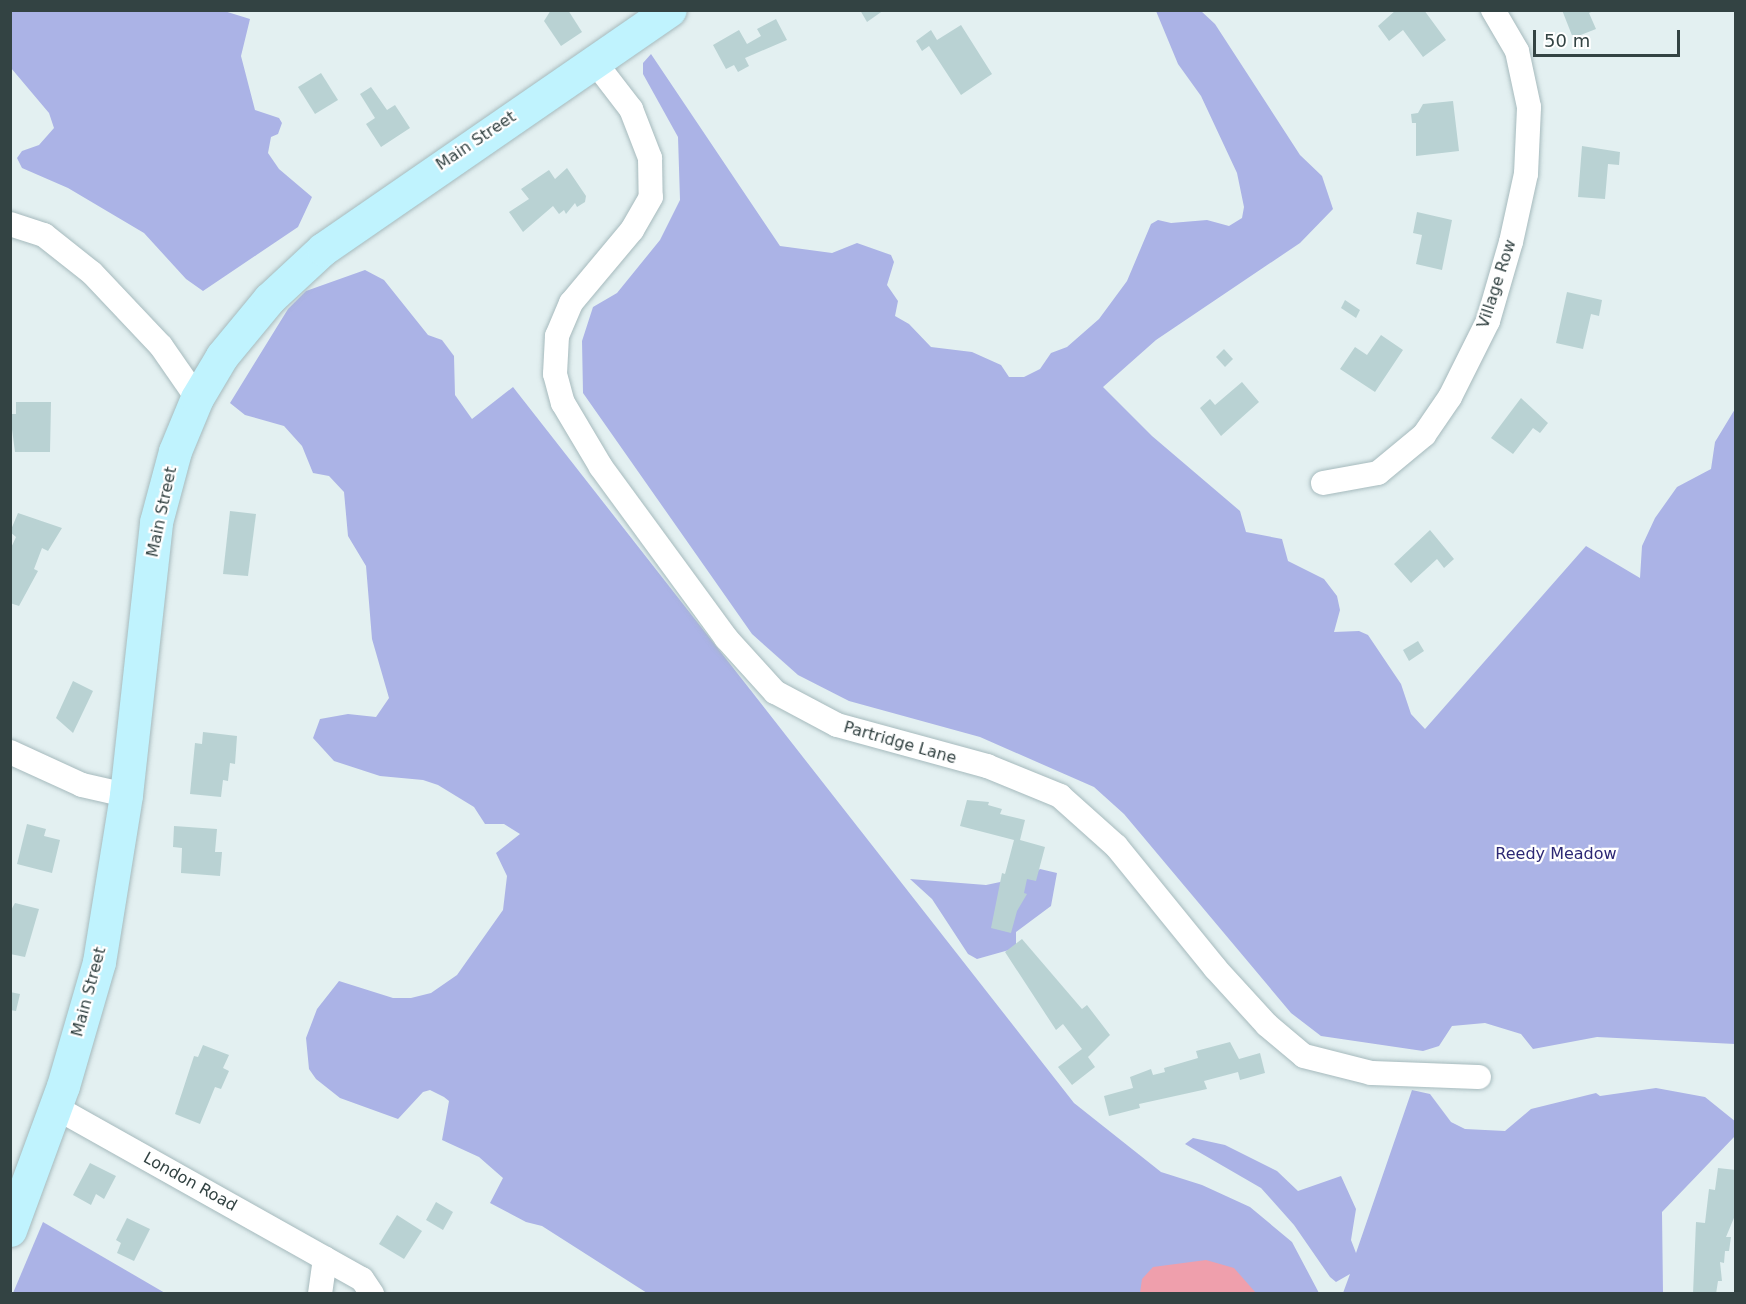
<!DOCTYPE html>
<html>
<head>
<meta charset="utf-8">
<style>
  body { margin:0 }
  #map { position:relative; width:1746px; height:1304px; overflow:hidden; background:#e3f0f1; font-family:"DejaVu Sans",sans-serif }
  div>[style] { position:absolute }
  [style*='--x'] { left:calc(var(--x)*1px); top:calc(var(--y)*1px); width:calc(var(--w)*1px); rotate:calc(var(--a)*1deg) }
  .green>* { inset:0; background:#abb3e6 }
  .water>* { inset:0; background:#ef9fac }
  .building>* { inset:0; background:#b9d2d3 }
  .roads { filter:drop-shadow(0 0 2px #a6babd) drop-shadow(0 0 2px #a6babd) }
  .street>* { height:24px; margin:-12px; padding:0 12px; transform-origin:12px; border-radius:12px; background:#fff }
  .secondary>* { height:33px; margin:-16.5px; padding:0 16.5px; transform-origin:16.5px; border-radius:16.5px; background:#c0f3fe }
  span { translate:-50% -50%; white-space:nowrap; text-align:center; line-height:1.15; -webkit-text-stroke:4.5px #fff; paint-order:stroke }
  .street-label { font-size:16px; color:#334343 }
  .park-label { font-size:16px; color:#2c2874 }
  .frame { position:absolute; inset:0; border:12px solid #334343; pointer-events:none }
  .scale { position:absolute; left:1533px; top:30px; width:147px; height:27px; box-sizing:border-box; border:3px solid #334343; border-top:0; padding-left:8px; font-size:18px; line-height:21px; white-space:nowrap; color:#334343; -webkit-text-stroke:4px #fff; paint-order:stroke }
</style>
</head>
<body>
<div id="map">
  <div class="green">
    <i style="clip-path:polygon(221px 10px,250px 19px,241px 56px,255px 110px,279px 118px,282px 123px,278px 134px,271px 137px,268px 153px,279px 169px,312px 197px,298px 227px,203px 291px,186px 279px,144px 233px,68px 188px,22px 168px,17px 158px,22px 151px,39px 145px,54px 128px,49px 113px,11px 68px,11px 11px)"></i>
    <i style="clip-path:polygon(1156px 11px,1201px 11px,1215px 24px,1300px 155px,1322px 176px,1333px 209px,1300px 243px,1156px 340px,1103px 387px,1152px 436px,1240px 511px,1246px 532px,1282px 539px,1288px 561px,1324px 579px,1337px 596px,1340px 610px,1334px 632px,1359px 631px,1368px 635px,1401px 684px,1411px 714px,1425px 729px,1586px 546px,1640px 578px,1642px 546px,1655px 518px,1677px 487px,1711px 469px,1715px 442px,1735px 409px,1735px 1044px,1597px 1037px,1533px 1049px,1521px 1034px,1485px 1023px,1452px 1026px,1439px 1046px,1423px 1051px,1321px 1036px,1291px 1013px,1124px 814px,1094px 787px,980px 737px,849px 701px,798px 675px,752px 634px,583px 393px,582px 341px,593px 307px,617px 293px,660px 240px,680px 200px,678px 137px,643px 74px,643px 63px,651px 54px,780px 246px,832px 253px,857px 243px,891px 255px,894px 262px,887px 285px,898px 301px,895px 316px,909px 324px,931px 347px,972px 352px,1001px 365px,1009px 377px,1024px 377px,1040px 369px,1051px 353px,1067px 347px,1099px 319px,1127px 281px,1151px 224px,1158px 220px,1171px 223px,1207px 220px,1229px 226px,1242px 218px,1244px 207px,1237px 173px,1201px 96px,1178px 64px)"></i>
    <i style="clip-path:polygon(365px 270px,384px 280px,428px 335px,442px 340px,454px 356px,455px 395px,472px 419px,513px 387px,1074px 1103px,1161px 1172px,1202px 1185px,1250px 1207px,1292px 1242px,1319px 1293px,647px 1293px,542px 1226px,526px 1222px,490px 1203px,503px 1178px,479px 1157px,442px 1140px,449px 1101px,444px 1097px,430px 1090px,423px 1092px,398px 1119px,340px 1098px,316px 1079px,309px 1069px,306px 1038px,317px 1009px,339px 981px,393px 998px,411px 998px,431px 993px,457px 975px,503px 910px,507px 876px,496px 853px,520px 834px,504px 824px,485px 824px,474px 807px,438px 785px,423px 780px,380px 776px,334px 761px,313px 738px,320px 719px,348px 714px,376px 717px,389px 698px,372px 639px,366px 566px,348px 536px,344px 492px,329px 476px,313px 473px,302px 446px,284px 426px,245px 415px,230px 403px,288px 309px,306px 291px)"></i>
    <i style="clip-path:polygon(1040px 869px,1057px 873px,1051px 906px,1016px 932px,1016px 948px,977px 959px,968px 954px,932px 899px,910px 879px,986px 885px,1033px 875px)"></i>
    <i style="clip-path:polygon(1656px 1088px,1705px 1097px,1736px 1122px,1735px 1136px,1662px 1212px,1663px 1293px,1343px 1293px,1350px 1274px,1336px 1282px,1330px 1277px,1294px 1225px,1261px 1188px,1185px 1144px,1193px 1138px,1225px 1145px,1277px 1171px,1298px 1191px,1341px 1176px,1356px 1209px,1351px 1240px,1356px 1253px,1412px 1090px,1430px 1094px,1451px 1122px,1465px 1129px,1505px 1131px,1531px 1109px,1596px 1093px,1600px 1096px)"></i>
    <i style="clip-path:polygon(43px 1222px,165px 1293px,13px 1293px)"></i>
  </div>
  <div class="water">
    <i style="clip-path:polygon(1206px 1260px,1234px 1268px,1256px 1293px,1140px 1293px,1142px 1279px,1153px 1267px)"></i>
  </div>
  <div class="building">
    <i style="clip-path:polygon(551px 10px,568px 10px,582px 32px,561px 46px,544px 21px)"></i>
    <i style="clip-path:polygon(860px 10px,884px 10px,867px 22px)"></i>
    <i style="clip-path:polygon(1396px 10px,1424px 10px,1446px 40px,1423px 57px,1403px 30px,1389px 41px,1378px 26px)"></i>
    <i style="clip-path:polygon(1562px 10px,1595px 10px,1589px 13px,1596px 29px,1573px 38px)"></i>
    <i style="clip-path:polygon(776px 19px,787px 40px,745px 58px,749px 66px,738px 72px,734px 65px,726px 69px,713px 45px,739px 30px,747px 44px,761px 36px,757px 29px)"></i>
    <i style="clip-path:polygon(961px 25px,992px 74px,961px 95px,929px 46px,922px 51px,916px 41px,931px 30px,937px 40px)"></i>
    <i style="clip-path:polygon(321px 73px,338px 100px,315px 114px,298px 87px)"></i>
    <i style="clip-path:polygon(371px 87px,387px 110px,395px 105px,410px 128px,381px 147px,366px 124px,375px 118px,360px 94px)"></i>
    <i style="clip-path:polygon(1453px 101px,1459px 151px,1416px 156px,1416px 123px,1412px 123px,1411px 114px,1418px 113px,1423px 104px)"></i>
    <i style="clip-path:polygon(1582px 146px,1620px 152px,1619px 165px,1608px 164px,1605px 199px,1578px 197px)"></i>
    <i style="clip-path:polygon(567px 168px,586px 196px,585px 202px,577px 207px,575px 203px,566px 214px,564px 210px,559px 214px,553px 206px,523px 232px,509px 212px,529px 199px,521px 189px,549px 170px,555px 179px)"></i>
    <i style="clip-path:polygon(1417px 212px,1452px 220px,1442px 270px,1416px 264px,1422px 235px,1413px 233px)"></i>
    <i style="clip-path:polygon(1567px 292px,1602px 300px,1599px 316px,1591px 314px,1583px 349px,1556px 343px)"></i>
    <i style="clip-path:polygon(1345px 300px,1360px 310px,1356px 318px,1341px 308px)"></i>
    <i style="clip-path:polygon(1381px 335px,1403px 350px,1375px 392px,1340px 369px,1355px 347px,1367px 355px)"></i>
    <i style="clip-path:polygon(1224px 349px,1233px 359px,1225px 367px,1216px 357px)"></i>
    <i style="clip-path:polygon(1242px 382px,1259px 402px,1221px 436px,1200px 408px,1210px 399px,1215px 405px)"></i>
    <i style="clip-path:polygon(1521px 398px,1548px 423px,1540px 433px,1533px 428px,1513px 454px,1491px 438px)"></i>
    <i style="clip-path:polygon(16px 402px,51px 402px,50px 452px,15px 452px,10px 414px,16px 414px)"></i>
    <i style="clip-path:polygon(230px 511px,256px 514px,248px 576px,223px 574px)"></i>
    <i style="clip-path:polygon(18px 513px,62px 528px,48px 551px,42px 548px,34px 569px,38px 571px,19px 606px,10px 603px,10px 550px,16px 537px,10px 532px)"></i>
    <i style="clip-path:polygon(1430px 530px,1454px 559px,1444px 568px,1437px 559px,1411px 583px,1394px 564px)"></i>
    <i style="clip-path:polygon(1418px 641px,1424px 651px,1409px 661px,1403px 650px)"></i>
    <i style="clip-path:polygon(73px 681px,93px 691px,73px 733px,56px 718px)"></i>
    <i style="clip-path:polygon(203px 732px,237px 736px,235px 764px,230px 763px,228px 781px,223px 780px,221px 797px,190px 794px,195px 743px,202px 744px)"></i>
    <i style="clip-path:polygon(967px 800px,989px 802px,988px 805px,1002px 809px,1000px 814px,1025px 820px,1020px 840px,1045px 847px,1036px 881px,1027px 879px,1024px 893px,1027px 894px,1017px 911px,1011px 933px,991px 928px,1002px 873px,1005px 874px,1014px 840px,960px 826px)"></i>
    <i style="clip-path:polygon(27px 824px,46px 829px,44px 836px,60px 840px,52px 873px,17px 864px)"></i>
    <i style="clip-path:polygon(174px 826px,217px 829px,215px 852px,222px 852px,220px 876px,181px 873px,182px 848px,173px 847px)"></i>
    <i style="clip-path:polygon(15px 903px,39px 909px,25px 957px,10px 954px,10px 912px)"></i>
    <i style="clip-path:polygon(1022px 939px,1082px 1009px,1087px 1005px,1110px 1035px,1088px 1057px,1095px 1067px,1072px 1085px,1058px 1067px,1082px 1049px,1063px 1024px,1056px 1030px,1005px 952px)"></i>
    <i style="clip-path:polygon(10px 992px,20px 994px,16px 1011px,10px 1010px)"></i>
    <i style="clip-path:polygon(1230px 1042px,1239px 1059px,1260px 1053px,1265px 1073px,1240px 1080px,1238px 1072px,1204px 1081px,1207px 1089px,1139px 1104px,1140px 1108px,1109px 1116px,1104px 1096px,1133px 1088px,1130px 1077px,1151px 1069px,1153px 1075px,1165px 1072px,1164px 1068px,1198px 1058px,1196px 1051px)"></i>
    <i style="clip-path:polygon(203px 1045px,229px 1055px,223px 1068px,229px 1071px,221px 1089px,215px 1087px,200px 1124px,175px 1114px,194px 1056px,198px 1057px)"></i>
    <i style="clip-path:polygon(90px 1163px,116px 1176px,104px 1199px,96px 1194px,91px 1205px,73px 1195px)"></i>
    <i style="clip-path:polygon(1718px 1168px,1736px 1170px,1736px 1213px,1726px 1237px,1731px 1237px,1729px 1251px,1725px 1251px,1724px 1263px,1720px 1262px,1722px 1281px,1718px 1281px,1716px 1294px,1693px 1294px,1696px 1222px,1705px 1223px,1709px 1189px,1715px 1190px)"></i>
    <i style="clip-path:polygon(436px 1202px,453px 1212px,443px 1230px,426px 1220px)"></i>
    <i style="clip-path:polygon(397px 1215px,422px 1231px,404px 1259px,379px 1244px)"></i>
    <i style="clip-path:polygon(127px 1218px,150px 1229px,134px 1261px,117px 1253px,121px 1243px,116px 1240px)"></i>
  </div>
  <div class="roads">
    <div class="street">
      <i style="--x:594;--y:61;--w:61;--a:52.4"></i>
      <i style="--x:631;--y:109;--w:53;--a:68.8"></i>
      <i style="--x:650;--y:158;--w:39;--a:89"></i>
      <i style="--x:651;--y:197;--w:38;--a:120"></i>
      <i style="--x:632;--y:230;--w:95;--a:129.9"></i>
      <i style="--x:571;--y:303;--w:36;--a:113"></i>
      <i style="--x:557;--y:336;--w:38;--a:93"></i>
      <i style="--x:555;--y:374;--w:30;--a:75"></i>
      <i style="--x:563;--y:403;--w:74;--a:59.3"></i>
      <i style="--x:601;--y:467;--w:212;--a:53.8"></i>
      <i style="--x:726;--y:638;--w:73;--a:47.8"></i>
      <i style="--x:775;--y:692;--w:70;--a:28"></i>
      <i style="--x:837;--y:725;--w:156;--a:15.3"></i>
      <i style="--x:987;--y:766;--w:79;--a:22.3"></i>
      <i style="--x:1060;--y:796;--w:75;--a:41.8"></i>
      <i style="--x:1116;--y:846;--w:157;--a:50.9"></i>
      <i style="--x:1215;--y:968;--w:77;--a:47.6"></i>
      <i style="--x:1267;--y:1025;--w:48;--a:40"></i>
      <i style="--x:1304;--y:1056;--w:69;--a:14.2"></i>
      <i style="--x:1371;--y:1073;--w:108;--a:2.1"></i>
      <i style="--x:10;--y:224;--w:36;--a:18"></i>
      <i style="--x:44;--y:235;--w:61;--a:38.4"></i>
      <i style="--x:92;--y:273;--w:100;--a:46.6"></i>
      <i style="--x:161;--y:346;--w:63;--a:55.3"></i>
      <i style="--x:1323;--y:483;--w:56;--a:-10.3"></i>
      <i style="--x:1378;--y:473;--w:60;--a:-39.6"></i>
      <i style="--x:1424;--y:435;--w:46;--a:-55.6"></i>
      <i style="--x:1450;--y:397;--w:85;--a:-63.4"></i>
      <i style="--x:1488;--y:321;--w:82;--a:-73.8"></i>
      <i style="--x:1511;--y:242;--w:70;--a:-77.6"></i>
      <i style="--x:1526;--y:174;--w:67;--a:-87.4"></i>
      <i style="--x:1529;--y:107;--w:57;--a:-102.1"></i>
      <i style="--x:1517;--y:51;--w:48;--a:-120.3"></i>
      <i style="--x:10;--y:752;--w:79;--a:24.6"></i>
      <i style="--x:82;--y:785;--w:45;--a:12.8"></i>
      <i style="--x:55;--y:1107;--w:352;--a:29.3"></i>
      <i style="--x:362;--y:1279;--w:18;--a:56"></i>
      <i style="--x:320;--y:1294;--w:36;--a:-82"></i>
    </div>
    <div class="secondary">
      <i style="--x:10;--y:1230;--w:153;--a:-69.8"></i>
      <i style="--x:63;--y:1086;--w:129;--a:-73.8"></i>
      <i style="--x:99;--y:962;--w:169;--a:-80.8"></i>
      <i style="--x:126;--y:795;--w:275;--a:-83.7"></i>
      <i style="--x:156;--y:522;--w:73;--a:-75"></i>
      <i style="--x:175;--y:451;--w:57;--a:-67.5"></i>
      <i style="--x:197;--y:398;--w:49;--a:-59.2"></i>
      <i style="--x:222;--y:356;--w:74;--a:-50.5"></i>
      <i style="--x:269;--y:299;--w:74;--a:-42.8"></i>
      <i style="--x:323;--y:249;--w:421;--a:-34.6"></i>
    </div>
  </div>
  <div class="street-label">
    <span style="left:476px;top:141px;rotate:-34deg">Main Street</span>
    <span style="left:1497px;top:284px;rotate:-72deg">Village Row</span>
    <span style="left:162px;top:512px;rotate:-78deg">Main Street</span>
    <span style="left:900px;top:743px;rotate:16deg">Partridge Lane</span>
    <span style="left:89px;top:992px;rotate:-75deg">Main Street</span>
    <span style="left:190px;top:1182px;rotate:29deg">London Road</span>
  </div>
  <div class="park-label">
    <span style="left:1556px;top:854px">Reedy Meadow</span>
  </div>
  <div class="frame"></div>
  <div class="scale">50 m</div>
</div>
</body>
</html>
